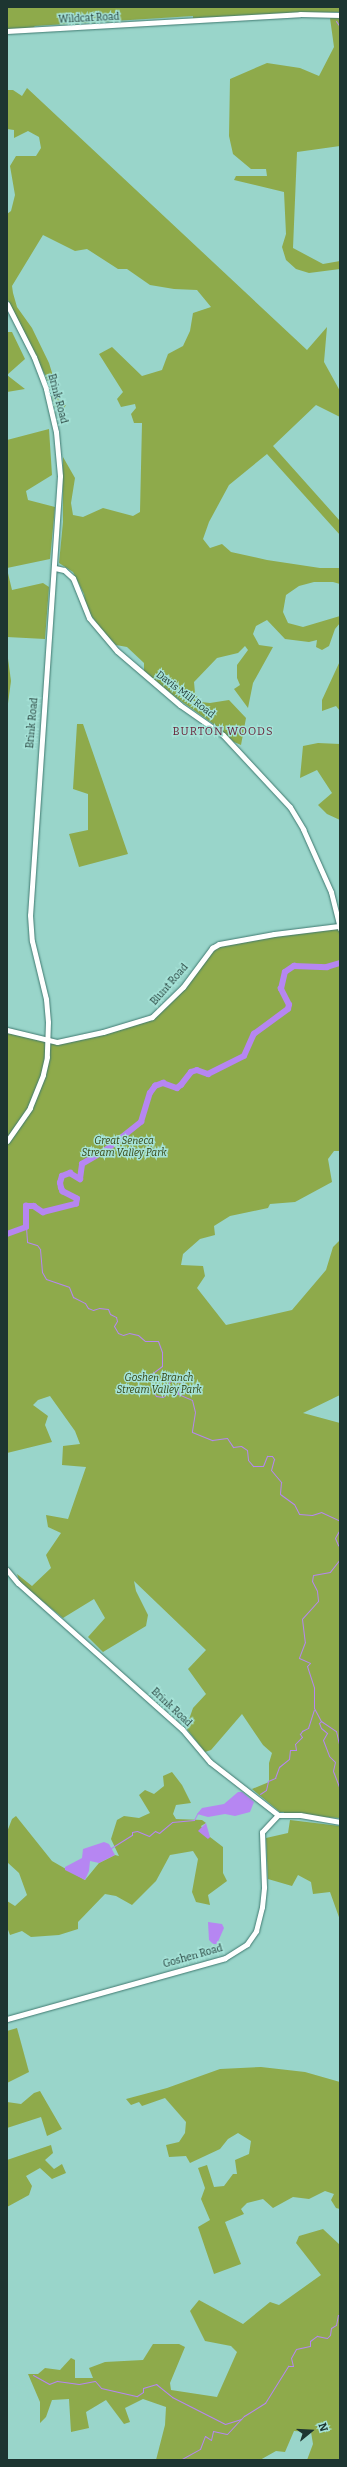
<!DOCTYPE html>
<html>
<head>
<meta charset="utf-8">
<style>
  body { margin:0 }
  #map { position:relative; width:347px; height:2467px; overflow:hidden; background:#99d5ca; font-family:Bitter,serif }
  div>[style] { position:absolute }
  [style*='--x'] { left:calc(var(--x)*1px); top:calc(var(--y)*1px); width:calc(var(--w)*1px); rotate:calc(var(--a)*1deg) }
  .green>* { inset:0; background:#8eaa4b }
  .water>* { inset:0; background:#b686f2 }
  .stream>* { height:1px; margin:-0.5px; padding:0 0.5px; transform-origin:0.5px; border-radius:0.5px; background:#b686f2 }
  .river>* { height:5.5px; margin:-2.75px; padding:0 2.75px; transform-origin:2.75px; border-radius:2.75px; background:#b686f2 }
  .roads { filter:drop-shadow(0 0 1px #3f7970) drop-shadow(0 0 1px #3f7970) }
  .secondary>* { height:5px; margin:-2.5px; padding:0 2.5px; transform-origin:2.5px; border-radius:2.5px; background:#fff }
  span { translate:-50% -50%; white-space:nowrap; text-align:center; line-height:1.15; -webkit-text-stroke:3px #a5e2d7; paint-order:stroke }
  .street-label { font-size:10px; color:#1d3531 }
  .park-label { font-size:10px; color:#34420e; font-style:italic }
  .neighbourhood-label { font-size:11px; color:#69253b; letter-spacing:1px }
  .frame { position:absolute; inset:0; border:8px solid #1d3531; pointer-events:none }
  .north { position:absolute; left:291px; top:2411px; width:40px; height:40px; -webkit-text-stroke:3px #a5e2d7; paint-order:stroke; rotate:72deg; font-size:11px; font-weight:700; line-height:16px; text-align:center; color:#1d3531 }
  .north::after { content:''; display:block; margin:auto; width:14px; height:18px; background:#1d3531; clip-path:polygon(50% 0,100% 100%,50% 72%,0 100%) }
</style>
</head>
<body>
<div id="map">
  <div class="green">
    <i style="clip-path:polygon(7px 7px,340px 7px,340px 12px,193px 18px,193px 16px,35px 26px,31px 30px,7px 31px)"></i>
    <i style="clip-path:polygon(336px 17px,340px 18px,340px 146px,297px 152px,293px 248px,323px 264px,340px 261px,340px 269px,309px 273px,296px 269px,286px 260px,282px 247px,286px 234px,284px 192px,234px 180px,236px 176px,267px 176px,266px 169px,251px 169px,233px 154px,229px 136px,230px 79px,267px 63px,300px 68px,319px 76px,334px 47px,330px 18px)"></i>
    <i style="clip-path:polygon(27px 88px,307px 350px,327px 327px,324px 362px,340px 391px,340px 417px,316px 405px,273px 446px,340px 521px,340px 535px,267px 454px,229px 485px,209px 522px,203px 539px,210px 548px,222px 544px,231px 552px,267px 560px,320px 568px,340px 568px,340px 584px,333px 582px,314px 582px,299px 586px,286px 595px,283px 612px,288px 623px,303px 627px,340px 616px,340px 623px,335px 629px,329px 646px,322px 650px,316px 647px,317px 640px,309px 642px,285px 639px,267px 620px,256px 626px,253px 634px,259px 645px,273px 647px,253px 683px,248px 708px,234px 689px,240px 685px,237px 678px,237px 665px,248px 650px,245px 646px,238px 653px,217px 658px,194px 682px,195px 693px,201px 702px,210px 703px,229px 700px,246px 718px,241px 745px,234px 742px,219px 728px,174px 696px,144px 671px,144px 663px,127px 647px,116px 645px,103px 632px,86px 608px,84px 594px,73px 572px,59px 563px,63px 522px,63px 457px,75px 478px,71px 503px,73px 515px,83px 517px,103px 508px,133px 516px,140px 512px,142px 423px,134px 423px,131px 414px,136px 408px,135px 404px,121px 407px,117px 399px,123px 392px,99px 354px,112px 347px,142px 376px,162px 370px,168px 354px,183px 346px,190px 331px,193px 313px,211px 307px,197px 290px,174px 289px,150px 285px,127px 269px,118px 269px,87px 249px,75px 251px,43px 235px,12px 286px,13px 293px,17px 307px,32px 328px,49px 363px,62px 405px,66px 405px,64px 408px,55px 407px,49px 383px,7px 298px,7px 214px,11px 211px,15px 195px,10px 166px,16px 156px,36px 156px,41px 148px,39px 137px,28px 131px,14px 138px,14px 130px,7px 129px,7px 90px,13px 90px,22px 96px)"></i>
    <i style="clip-path:polygon(7px 332px,12px 332px,25px 359px,7px 375px,25px 389px,7px 392px)"></i>
    <i style="clip-path:polygon(49px 429px,52px 475px,26px 491px,28px 500px,55px 507px,50px 559px,7px 568px,7px 440px)"></i>
    <i style="clip-path:polygon(7px 569px,12px 590px,43px 583px,49px 587px,45px 639px,7px 637px)"></i>
    <i style="clip-path:polygon(7px 651px,11px 681px,7px 711px)"></i>
    <i style="clip-path:polygon(340px 661px,340px 711px,336px 706px,322px 711px,322px 700px)"></i>
    <i style="clip-path:polygon(77px 724px,83px 724px,128px 854px,79px 867px,69px 834px,88px 830px,88px 794px,73px 789px)"></i>
    <i style="clip-path:polygon(318px 743px,340px 744px,340px 820px,327px 814px,318px 805px,332px 793px,317px 770px,300px 778px,303px 746px)"></i>
    <i style="clip-path:polygon(340px 928px,340px 1151px,334px 1151px,328px 1159px,332px 1182px,295px 1202px,270px 1204px,268px 1208px,230px 1216px,214px 1226px,215px 1235px,200px 1239px,183px 1254px,181px 1265px,203px 1266px,205px 1276px,197px 1288px,226px 1325px,292px 1310px,326px 1270px,333px 1247px,340px 1240px,340px 1395px,303px 1413px,340px 1423px,340px 1818px,284px 1815px,284px 1812px,280px 1812px,252px 1789px,269px 1782px,269px 1763px,272px 1753px,263px 1745px,242px 1714px,211px 1750px,205px 1752px,186px 1728px,193px 1708px,206px 1694px,188px 1669px,206px 1650px,134px 1581px,136px 1591px,148px 1615px,146px 1626px,103px 1652px,88px 1637px,105px 1618px,94px 1599px,63px 1618px,20px 1583px,17px 1574px,32px 1586px,51px 1568px,46px 1555px,61px 1533px,48px 1527px,46px 1515px,68px 1519px,86px 1467px,62px 1465px,63px 1446px,80px 1444px,75px 1431px,50px 1396px,38px 1400px,33px 1405px,48px 1416px,45px 1425px,52px 1442px,7px 1453px,7px 1033px,57px 1044px,154px 1018px,171px 1003px,212px 951px,220px 946px,255px 938px)"></i>
    <i style="clip-path:polygon(172px 1772px,182px 1785px,191px 1803px,176px 1805px,173px 1814px,176px 1819px,202px 1820px,206px 1823px,201px 1826px,208px 1838px,210px 1837px,223px 1847px,223px 1873px,227px 1881px,208px 1895px,210px 1905px,196px 1902px,192px 1892px,198px 1859px,193px 1851px,170px 1855px,156px 1881px,132px 1905px,116px 1896px,105px 1894px,78px 1922px,78px 1929px,59px 1935px,31px 1937px,22px 1931px,10px 1935px,7px 1927px,7px 1901px,15px 1906px,27px 1895px,19px 1873px,7px 1862px,7px 1832px,12px 1819px,16px 1816px,52px 1861px,85px 1880px,99px 1863px,115px 1855px,119px 1856px,111px 1839px,117px 1820px,124px 1816px,139px 1818px,150px 1813px,139px 1795px,145px 1790px,154px 1794px,164px 1786px,163px 1776px)"></i>
    <i style="clip-path:polygon(290px 1820px,340px 1826px,340px 1920px,330px 1892px,313px 1894px,311px 1882px,298px 1875px,292px 1886px,268px 1879px,266px 1838px,288px 1833px)"></i>
    <i style="clip-path:polygon(17px 2028px,29px 2072px,7px 2083px,7px 2031px)"></i>
    <i style="clip-path:polygon(261px 2067px,305px 2072px,340px 2082px,340px 2209px,336px 2208px,331px 2200px,334px 2194px,325px 2191px,309px 2199px,293px 2197px,273px 2208px,263px 2199px,247px 2203px,241px 2209px,244px 2214px,225px 2222px,241px 2264px,214px 2274px,198px 2227px,210px 2220px,201px 2199px,205px 2188px,198px 2168px,207px 2165px,214px 2187px,224px 2186px,233px 2174px,237px 2174px,235px 2160px,249px 2154px,251px 2141px,238px 2133px,228px 2139px,220px 2149px,190px 2163px,186px 2156px,169px 2157px,166px 2145px,179px 2142px,185px 2133px,186px 2122px,165px 2098px,142px 2106px,139px 2102px,131px 2105px,126px 2099px,167px 2088px,220px 2069px)"></i>
    <i style="clip-path:polygon(40px 2091px,62px 2129px,47px 2136px,41px 2117px,7px 2128px,7px 2102px,21px 2104px,34px 2093px)"></i>
    <i style="clip-path:polygon(51px 2145px,53px 2153px,45px 2160px,54px 2169px,62px 2164px,66px 2173px,52px 2179px,40px 2168px,26px 2176px,32px 2186px,29px 2195px,7px 2207px,7px 2160px)"></i>
    <i style="clip-path:polygon(323px 2229px,340px 2245px,340px 2460px,307px 2460px,313px 2444px,311px 2432px,294px 2431px,285px 2452px,276px 2451px,260px 2460px,156px 2460px,165px 2425px,166px 2407px,143px 2399px,125px 2408px,130px 2422px,124px 2424px,106px 2400px,86px 2412px,89px 2428px,71px 2432px,69px 2399px,52px 2400px,46px 2417px,40px 2423px,40px 2402px,28px 2374px,38px 2374px,45px 2368px,60px 2370px,71px 2358px,75px 2360px,75px 2378px,93px 2378px,89px 2368px,105px 2362px,143px 2360px,153px 2344px,179px 2344px,185px 2347px,170px 2383px,171px 2390px,217px 2397px,237px 2352px,231px 2346px,205px 2341px,190px 2311px,199px 2300px,243px 2324px,270px 2302px,279px 2305px,321px 2275px,296px 2243px,299px 2236px)"></i>
  </div>
  <div class="water">
    <i style="clip-path:polygon(238px 1792px,242px 1792px,254px 1802px,250px 1812px,235px 1816px,225px 1814px,208px 1817px,197px 1814px,202px 1808px,224px 1804px)"></i>
    <i style="clip-path:polygon(206px 1823px,210px 1837px,208px 1839px,198px 1831px)"></i>
    <i style="clip-path:polygon(104px 1842px,109px 1844px,115px 1855px,99px 1863px,90px 1861px,89px 1871px,85px 1880px,65px 1870px,65px 1867px,82px 1858px,83px 1849px)"></i>
    <i style="clip-path:polygon(208px 1922px,222px 1924px,224px 1928px,217px 1944px,213px 1944px,209px 1940px)"></i>
  </div>
  <div class="stream">
    <i style="--x:336;--y:21;--w:7;--a:56"></i>
    <i style="--x:26;--y:1227;--w:15;--a:86"></i>
    <i style="--x:27;--y:1242;--w:10;--a:17"></i>
    <i style="--x:37;--y:1245;--w:5;--a:53"></i>
    <i style="--x:40;--y:1249;--w:23;--a:85"></i>
    <i style="--x:42;--y:1272;--w:8;--a:60"></i>
    <i style="--x:46;--y:1279;--w:24;--a:19"></i>
    <i style="--x:69;--y:1287;--w:11;--a:68"></i>
    <i style="--x:73;--y:1297;--w:13;--a:27"></i>
    <i style="--x:85;--y:1303;--w:6;--a:59"></i>
    <i style="--x:88;--y:1308;--w:5;--a:22"></i>
    <i style="--x:93;--y:1310;--w:6;--a:-18"></i>
    <i style="--x:99;--y:1308;--w:9;--a:6"></i>
    <i style="--x:108;--y:1309;--w:5;--a:68"></i>
    <i style="--x:110;--y:1314;--w:7;--a:27"></i>
    <i style="--x:116;--y:1317;--w:4;--a:76"></i>
    <i style="--x:117;--y:1321;--w:6;--a:121"></i>
    <i style="--x:114;--y:1326;--w:8;--a:60"></i>
    <i style="--x:118;--y:1333;--w:5;--a:22"></i>
    <i style="--x:123;--y:1335;--w:6;--a:-18"></i>
    <i style="--x:129;--y:1333;--w:9;--a:13"></i>
    <i style="--x:138;--y:1335;--w:9;--a:41"></i>
    <i style="--x:145;--y:1341;--w:13;--a:0"></i>
    <i style="--x:158;--y:1341;--w:12;--a:70"></i>
    <i style="--x:162;--y:1352;--w:14;--a:90"></i>
    <i style="--x:162;--y:1366;--w:15;--a:143"></i>
    <i style="--x:150;--y:1375;--w:15;--a:82"></i>
    <i style="--x:152;--y:1390;--w:7;--a:56"></i>
    <i style="--x:156;--y:1396;--w:7;--a:8"></i>
    <i style="--x:163;--y:1397;--w:8;--a:-45"></i>
    <i style="--x:169;--y:1391;--w:6;--a:-99"></i>
    <i style="--x:168;--y:1385;--w:4;--a:-63"></i>
    <i style="--x:170;--y:1381;--w:12;--a:5"></i>
    <i style="--x:182;--y:1382;--w:4;--a:56"></i>
    <i style="--x:184;--y:1385;--w:8;--a:135"></i>
    <i style="--x:178;--y:1391;--w:3;--a:90"></i>
    <i style="--x:178;--y:1394;--w:15;--a:23"></i>
    <i style="--x:192;--y:1400;--w:12;--a:76"></i>
    <i style="--x:195;--y:1412;--w:20;--a:99"></i>
    <i style="--x:192;--y:1432;--w:22;--a:22"></i>
    <i style="--x:212;--y:1440;--w:15;--a:-8"></i>
    <i style="--x:227;--y:1438;--w:11;--a:56"></i>
    <i style="--x:233;--y:1447;--w:8;--a:-7"></i>
    <i style="--x:241;--y:1446;--w:7;--a:34"></i>
    <i style="--x:247;--y:1450;--w:10;--a:84"></i>
    <i style="--x:248;--y:1460;--w:8;--a:50"></i>
    <i style="--x:253;--y:1466;--w:10;--a:0"></i>
    <i style="--x:263;--y:1466;--w:11;--a:-68"></i>
    <i style="--x:267;--y:1456;--w:5;--a:0"></i>
    <i style="--x:272;--y:1456;--w:4;--a:56"></i>
    <i style="--x:274;--y:1459;--w:11;--a:105"></i>
    <i style="--x:271;--y:1470;--w:16;--a:50"></i>
    <i style="--x:281;--y:1482;--w:12;--a:95"></i>
    <i style="--x:280;--y:1494;--w:17;--a:36"></i>
    <i style="--x:294;--y:1504;--w:11;--a:63"></i>
    <i style="--x:299;--y:1514;--w:13;--a:4"></i>
    <i style="--x:312;--y:1515;--w:9;--a:-18"></i>
    <i style="--x:321;--y:1512;--w:21;--a:25"></i>
    <i style="--x:340;--y:1529;--w:10;--a:119"></i>
    <i style="--x:335;--y:1538;--w:8;--a:67"></i>
    <i style="--x:338;--y:1545;--w:2;--a:0"></i>
    <i style="--x:340;--y:1559;--w:16;--a:128"></i>
    <i style="--x:330;--y:1572;--w:17;--a:170"></i>
    <i style="--x:313;--y:1575;--w:6;--a:99"></i>
    <i style="--x:312;--y:1581;--w:11;--a:63"></i>
    <i style="--x:317;--y:1591;--w:10;--a:84"></i>
    <i style="--x:318;--y:1601;--w:24;--a:132"></i>
    <i style="--x:302;--y:1619;--w:23;--a:83"></i>
    <i style="--x:305;--y:1642;--w:17;--a:111"></i>
    <i style="--x:299;--y:1658;--w:12;--a:24"></i>
    <i style="--x:310;--y:1663;--w:4;--a:135"></i>
    <i style="--x:307;--y:1666;--w:22;--a:72"></i>
    <i style="--x:314;--y:1687;--w:21;--a:90"></i>
    <i style="--x:314;--y:1708;--w:15;--a:62"></i>
    <i style="--x:321;--y:1721;--w:18;--a:34"></i>
    <i style="--x:336;--y:1731;--w:18;--a:77"></i>
    <i style="--x:321;--y:1721;--w:3;--a:135"></i>
    <i style="--x:319;--y:1723;--w:5;--a:68"></i>
    <i style="--x:321;--y:1728;--w:8;--a:40"></i>
    <i style="--x:327;--y:1733;--w:8;--a:120"></i>
    <i style="--x:323;--y:1740;--w:17;--a:69"></i>
    <i style="--x:329;--y:1756;--w:8;--a:45"></i>
    <i style="--x:335;--y:1762;--w:9;--a:103"></i>
    <i style="--x:333;--y:1771;--w:19;--a:69"></i>
    <i style="--x:260;--y:1794;--w:7;--a:-34"></i>
    <i style="--x:266;--y:1790;--w:9;--a:-77"></i>
    <i style="--x:268;--y:1781;--w:8;--a:-23"></i>
    <i style="--x:275;--y:1778;--w:12;--a:-70"></i>
    <i style="--x:279;--y:1767;--w:13;--a:-39"></i>
    <i style="--x:289;--y:1759;--w:9;--a:-84"></i>
    <i style="--x:290;--y:1750;--w:6;--a:0"></i>
    <i style="--x:296;--y:1750;--w:6;--a:-99"></i>
    <i style="--x:295;--y:1744;--w:10;--a:-45"></i>
    <i style="--x:302;--y:1737;--w:4;--a:-124"></i>
    <i style="--x:300;--y:1734;--w:4;--a:-56"></i>
    <i style="--x:302;--y:1731;--w:7;--a:-27"></i>
    <i style="--x:308;--y:1728;--w:19;--a:-72"></i>
    <i style="--x:111;--y:1848;--w:25;--a:-32"></i>
    <i style="--x:132;--y:1835;--w:3;--a:-90"></i>
    <i style="--x:132;--y:1832;--w:5;--a:-11"></i>
    <i style="--x:137;--y:1831;--w:13;--a:23"></i>
    <i style="--x:149;--y:1836;--w:8;--a:-40"></i>
    <i style="--x:155;--y:1831;--w:4;--a:27"></i>
    <i style="--x:159;--y:1833;--w:17;--a:-40"></i>
    <i style="--x:172;--y:1822;--w:22;--a:-5"></i>
    <i style="--x:194;--y:1820;--w:7;--a:-63"></i>
    <i style="--x:33;--y:2375;--w:18;--a:29"></i>
    <i style="--x:49;--y:2384;--w:9;--a:-21"></i>
    <i style="--x:57;--y:2381;--w:22;--a:8"></i>
    <i style="--x:79;--y:2384;--w:16;--a:-11"></i>
    <i style="--x:95;--y:2381;--w:9;--a:49"></i>
    <i style="--x:101;--y:2388;--w:37;--a:13"></i>
    <i style="--x:137;--y:2396;--w:7;--a:-34"></i>
    <i style="--x:143;--y:2392;--w:4;--a:-90"></i>
    <i style="--x:143;--y:2388;--w:14;--a:-17"></i>
    <i style="--x:156;--y:2384;--w:21;--a:39"></i>
    <i style="--x:172;--y:2397;--w:59;--a:27"></i>
    <i style="--x:225;--y:2424;--w:17;--a:-17"></i>
    <i style="--x:180;--y:2460;--w:23;--a:-29"></i>
    <i style="--x:200;--y:2449;--w:14;--a:-69"></i>
    <i style="--x:205;--y:2436;--w:7;--a:34"></i>
    <i style="--x:211;--y:2440;--w:9;--a:-77"></i>
    <i style="--x:213;--y:2431;--w:14;--a:12"></i>
    <i style="--x:227;--y:2434;--w:25;--a:-47"></i>
    <i style="--x:244;--y:2416;--w:25;--a:-32"></i>
    <i style="--x:265;--y:2403;--w:44;--a:-58.1"></i>
    <i style="--x:288;--y:2366;--w:5;--a:0"></i>
    <i style="--x:293;--y:2366;--w:8;--a:-104"></i>
    <i style="--x:291;--y:2358;--w:10;--a:-61"></i>
    <i style="--x:296;--y:2349;--w:14;--a:-12"></i>
    <i style="--x:310;--y:2346;--w:5;--a:-90"></i>
    <i style="--x:310;--y:2341;--w:9;--a:-36"></i>
    <i style="--x:317;--y:2336;--w:10;--a:11"></i>
    <i style="--x:327;--y:2338;--w:4;--a:-45"></i>
    <i style="--x:330;--y:2335;--w:7;--a:-82"></i>
    <i style="--x:331;--y:2328;--w:6;--a:-31"></i>
    <i style="--x:336;--y:2325;--w:10;--a:-79"></i>
    <i style="--x:338;--y:2315;--w:2;--a:0"></i>
  </div>
  <div class="river">
    <i style="--x:7;--y:1234;--w:20;--a:-20"></i>
    <i style="--x:26;--y:1227;--w:21;--a:-90"></i>
    <i style="--x:26;--y:1206;--w:8;--a:0"></i>
    <i style="--x:34;--y:1206;--w:11;--a:34"></i>
    <i style="--x:43;--y:1212;--w:34;--a:-14"></i>
    <i style="--x:76;--y:1204;--w:5;--a:-79"></i>
    <i style="--x:77;--y:1199;--w:16;--a:-153"></i>
    <i style="--x:63;--y:1192;--w:4;--a:-117"></i>
    <i style="--x:61;--y:1188;--w:5;--a:-101"></i>
    <i style="--x:60;--y:1183;--w:7;--a:-74"></i>
    <i style="--x:62;--y:1176;--w:9;--a:-21"></i>
    <i style="--x:70;--y:1173;--w:12;--a:31"></i>
    <i style="--x:80;--y:1179;--w:15;--a:-82"></i>
    <i style="--x:82;--y:1164;--w:28;--a:-30"></i>
    <i style="--x:106;--y:1150;--w:45;--a:-38.7"></i>
    <i style="--x:141;--y:1122;--w:30;--a:-73"></i>
    <i style="--x:150;--y:1093;--w:9;--a:-54"></i>
    <i style="--x:155;--y:1086;--w:9;--a:-21"></i>
    <i style="--x:163;--y:1083;--w:15;--a:20"></i>
    <i style="--x:177;--y:1088;--w:5;--a:-37"></i>
    <i style="--x:181;--y:1085;--w:16;--a:-52"></i>
    <i style="--x:191;--y:1072;--w:6;--a:-18"></i>
    <i style="--x:197;--y:1070;--w:12;--a:20"></i>
    <i style="--x:208;--y:1074;--w:40;--a:-26.6"></i>
    <i style="--x:244;--y:1056;--w:24;--a:-66"></i>
    <i style="--x:254;--y:1034;--w:42;--a:-36.3"></i>
    <i style="--x:288;--y:1009;--w:4;--a:-76"></i>
    <i style="--x:289;--y:1005;--w:18;--a:-117"></i>
    <i style="--x:281;--y:989;--w:17;--a:-77"></i>
    <i style="--x:285;--y:972;--w:11;--a:-34"></i>
    <i style="--x:294;--y:966;--w:33;--a:2"></i>
    <i style="--x:327;--y:967;--w:14;--a:-17"></i>
  </div>
  <div class="roads">
    <div class="secondary">
      <i style="--x:7;--y:31;--w:293;--a:-3.3"></i>
      <i style="--x:300;--y:14;--w:40;--a:1.4"></i>
      <i style="--x:7;--y:304;--w:59;--a:63"></i>
      <i style="--x:34;--y:357;--w:34;--a:69"></i>
      <i style="--x:46;--y:389;--w:44;--a:76.9"></i>
      <i style="--x:56;--y:432;--w:44;--a:84.8"></i>
      <i style="--x:60;--y:476;--w:440;--a:93.9"></i>
      <i style="--x:30;--y:915;--w:26;--a:86"></i>
      <i style="--x:32;--y:941;--w:60;--a:76.4"></i>
      <i style="--x:46;--y:999;--w:23;--a:85"></i>
      <i style="--x:48;--y:1022;--w:35;--a:92"></i>
      <i style="--x:47;--y:1057;--w:18;--a:103"></i>
      <i style="--x:43;--y:1075;--w:35;--a:112"></i>
      <i style="--x:30;--y:1108;--w:40;--a:124.9"></i>
      <i style="--x:55;--y:568;--w:9;--a:13"></i>
      <i style="--x:64;--y:570;--w:12;--a:42"></i>
      <i style="--x:73;--y:578;--w:43;--a:68.2"></i>
      <i style="--x:89;--y:618;--w:43;--a:49.7"></i>
      <i style="--x:117;--y:651;--w:83;--a:40.6"></i>
      <i style="--x:180;--y:705;--w:52;--a:34.9"></i>
      <i style="--x:223;--y:735;--w:98;--a:47.1"></i>
      <i style="--x:290;--y:807;--w:26;--a:59"></i>
      <i style="--x:303;--y:829;--w:69;--a:66"></i>
      <i style="--x:331;--y:892;--w:38;--a:76"></i>
      <i style="--x:7;--y:1030;--w:51;--a:13.5"></i>
      <i style="--x:57;--y:1042;--w:47;--a:-12.3"></i>
      <i style="--x:103;--y:1032;--w:51;--a:-17"></i>
      <i style="--x:152;--y:1017;--w:43;--a:-44.1"></i>
      <i style="--x:183;--y:987;--w:49;--a:-53.4"></i>
      <i style="--x:212;--y:948;--w:8;--a:-30"></i>
      <i style="--x:219;--y:944;--w:56;--a:-10.3"></i>
      <i style="--x:274;--y:934;--w:65;--a:-7"></i>
      <i style="--x:7;--y:1570;--w:17;--a:50"></i>
      <i style="--x:18;--y:1583;--w:220;--a:41.7"></i>
      <i style="--x:182;--y:1729;--w:43;--a:49.7"></i>
      <i style="--x:210;--y:1762;--w:86;--a:37.9"></i>
      <i style="--x:278;--y:1815;--w:22;--a:0"></i>
      <i style="--x:300;--y:1815;--w:41;--a:9.9"></i>
      <i style="--x:7;--y:2019;--w:226;--a:-15.6"></i>
      <i style="--x:225;--y:1958;--w:26;--a:-32"></i>
      <i style="--x:247;--y:1944;--w:16;--a:-55"></i>
      <i style="--x:256;--y:1931;--w:25;--a:-76"></i>
      <i style="--x:262;--y:1907;--w:20;--a:-84"></i>
      <i style="--x:264;--y:1887;--w:55;--a:-92.1"></i>
      <i style="--x:262;--y:1832;--w:23;--a:-47"></i>
    </div>
  </div>
  <div class="street-label">
    <span style="left:89px;top:19px;rotate:-3deg">Wildcat Road</span>
    <span style="left:57px;top:399px;rotate:75deg">Brink Road</span>
    <span style="left:185px;top:695px;rotate:37deg">Davis Mill Road</span>
    <span style="left:33px;top:723px;rotate:-85deg">Brink Road</span>
    <span style="left:170px;top:985px;rotate:-49deg">Blunt Road</span>
    <span style="left:171px;top:1708px;rotate:43deg">Brink Road</span>
    <span style="left:193px;top:1957px;rotate:-16deg">Goshen Road</span>
  </div>
  <div class="park-label">
    <span style="left:124px;top:1147px">Great Seneca<br>Stream Valley Park</span>
    <span style="left:159px;top:1384px">Goshen Branch<br>Stream Valley Park</span>
  </div>
  <div class="neighbourhood-label">
    <span style="left:223px;top:732px">BURTON WOODS</span>
  </div>
  <div class="frame"></div>
  <div class="north">N</div>
</div>
</body>
</html>
